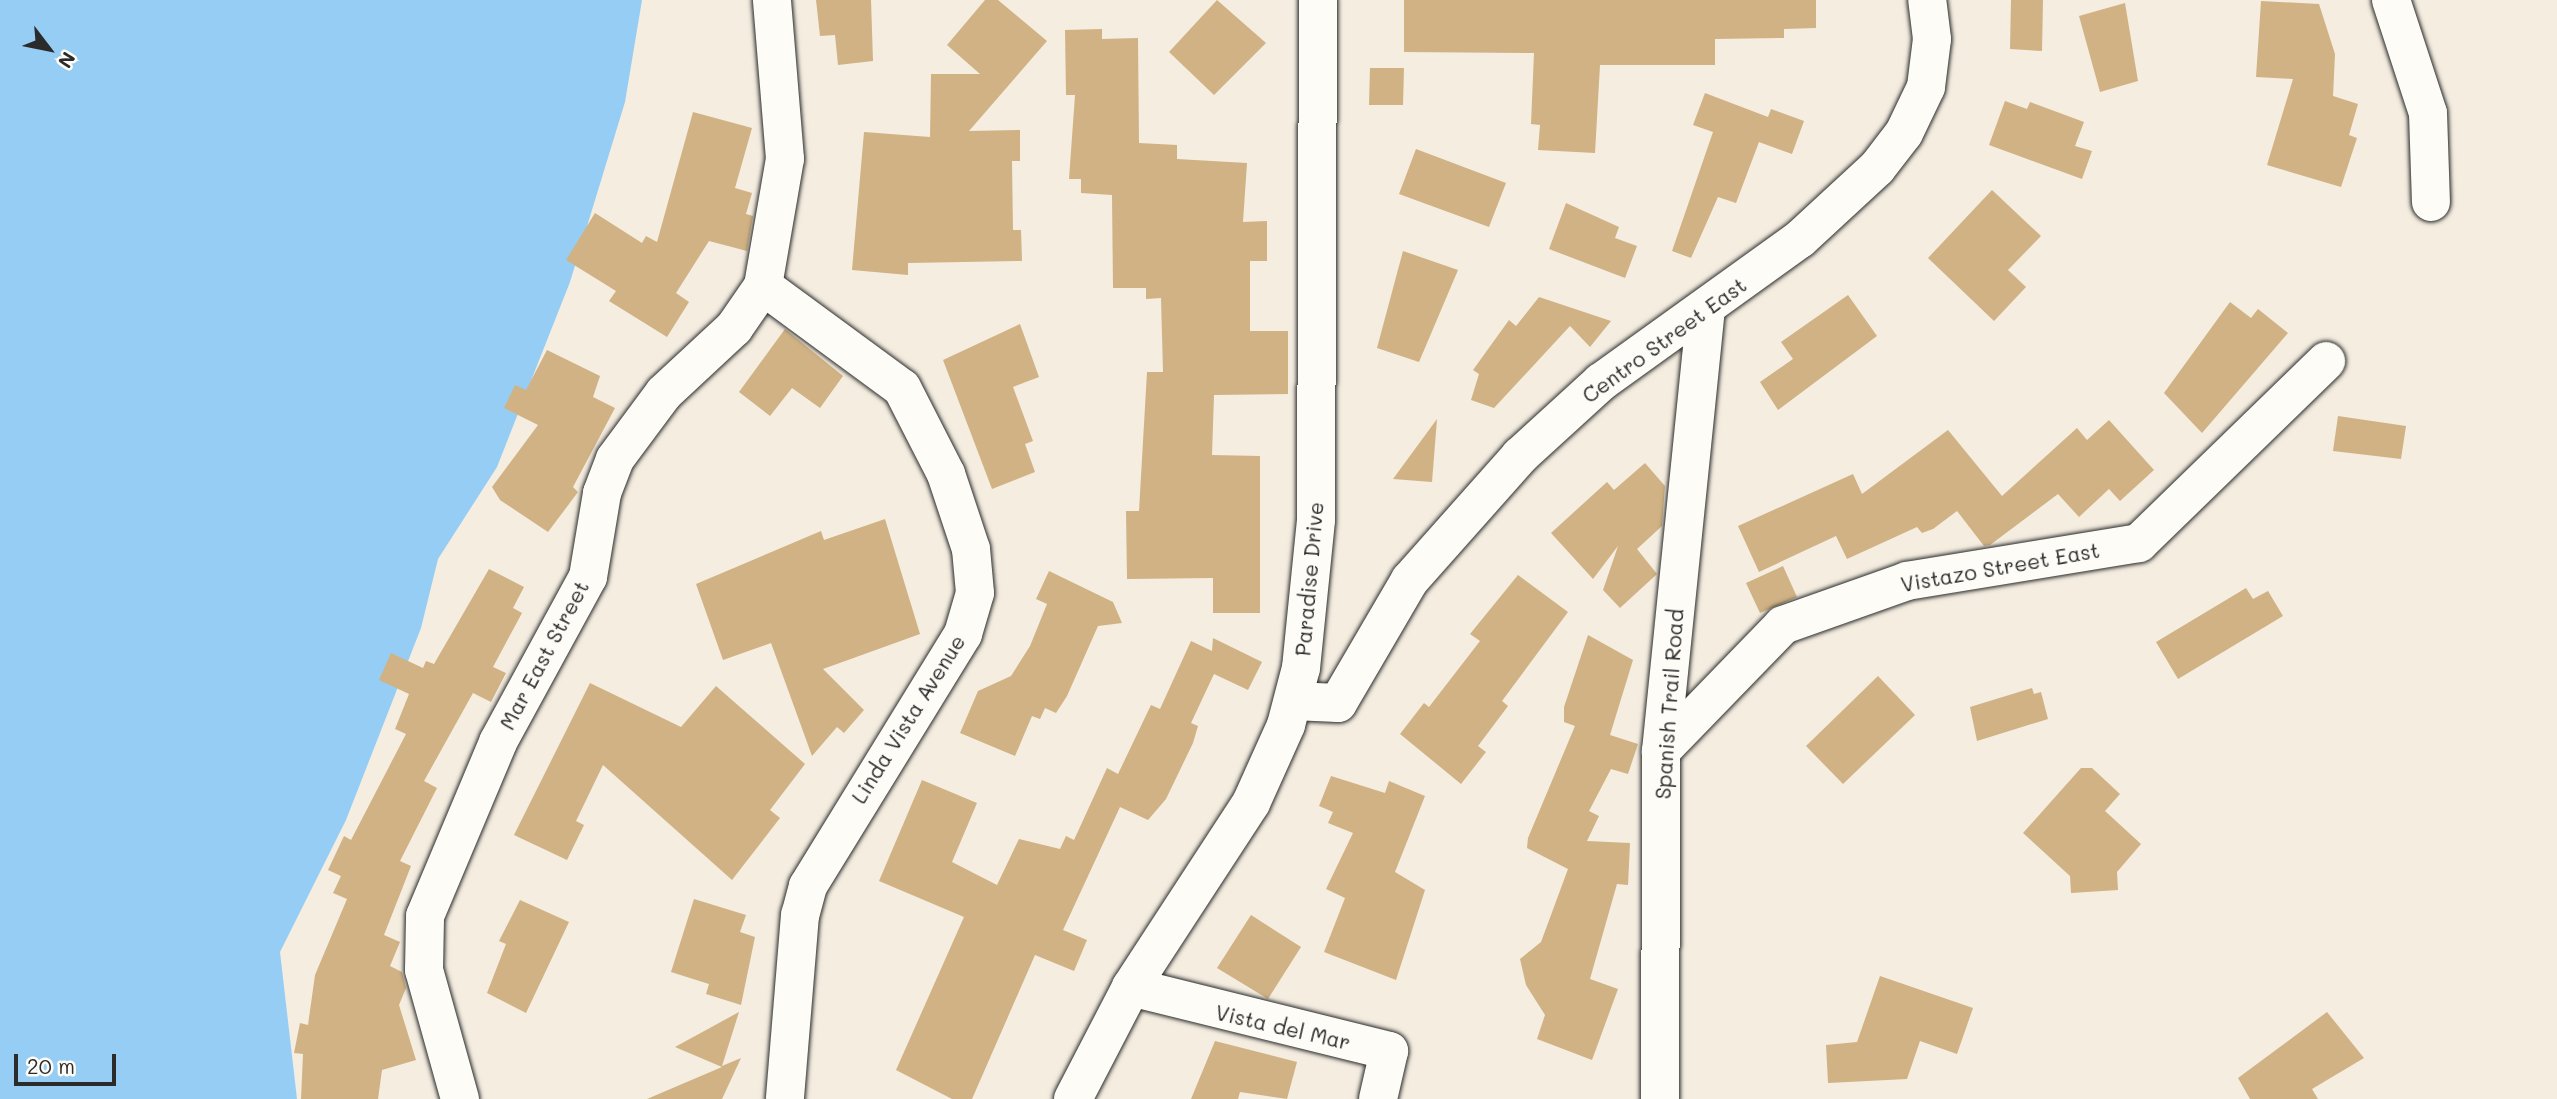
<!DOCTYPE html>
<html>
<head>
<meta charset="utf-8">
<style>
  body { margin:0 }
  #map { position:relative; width:2557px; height:1099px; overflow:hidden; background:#f4ede0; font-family:Mali,sans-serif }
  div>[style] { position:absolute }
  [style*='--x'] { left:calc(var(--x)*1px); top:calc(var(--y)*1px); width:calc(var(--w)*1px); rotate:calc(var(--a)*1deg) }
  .water>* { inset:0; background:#96cdf5 }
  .building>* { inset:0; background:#d0b284 }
  .roads { filter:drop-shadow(0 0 2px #2b2b2b) drop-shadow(0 0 2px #2b2b2b) }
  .minor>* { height:38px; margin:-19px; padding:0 19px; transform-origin:19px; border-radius:19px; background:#fdfcf7 }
  .tertiary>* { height:38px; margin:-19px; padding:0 19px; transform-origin:19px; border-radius:19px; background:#fdfcf7 }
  span { translate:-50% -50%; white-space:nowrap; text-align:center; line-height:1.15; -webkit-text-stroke:5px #fdfcf7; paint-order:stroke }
  .street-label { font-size:21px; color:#2b2b2b }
  .north { position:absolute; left:14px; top:14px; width:70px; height:70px; -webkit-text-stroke:5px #fdfcf7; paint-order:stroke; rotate:122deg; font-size:19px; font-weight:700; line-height:28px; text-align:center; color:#2b2b2b }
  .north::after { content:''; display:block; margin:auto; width:24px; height:32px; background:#2b2b2b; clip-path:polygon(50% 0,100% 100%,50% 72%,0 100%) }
  .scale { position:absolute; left:14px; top:1054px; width:102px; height:32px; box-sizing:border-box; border:4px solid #2b2b2b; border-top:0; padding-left:9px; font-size:21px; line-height:24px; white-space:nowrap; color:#2b2b2b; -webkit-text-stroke:5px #fdfcf7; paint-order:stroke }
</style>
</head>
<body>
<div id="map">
  <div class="water">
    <i style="clip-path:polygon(0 0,642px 0,625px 102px,570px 282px,497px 467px,438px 559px,421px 628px,346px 820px,280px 952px,297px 1099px,0 1099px)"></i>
  </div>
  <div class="building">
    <i style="clip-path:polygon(816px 0,871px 0,873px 61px,838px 65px,835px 35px,820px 36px)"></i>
    <i style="clip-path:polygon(985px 0,998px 0,1047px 41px,969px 131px,1020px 130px,1020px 161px,1012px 161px,1013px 230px,1021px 230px,1022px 261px,908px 263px,908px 275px,852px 270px,864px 132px,930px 137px,931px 74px,980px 74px,947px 45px)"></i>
    <i style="clip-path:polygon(1217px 0,1266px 43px,1214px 95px,1169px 52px)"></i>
    <i style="clip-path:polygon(1404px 0,1816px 0,1816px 28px,1784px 29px,1784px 38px,1715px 39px,1715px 65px,1600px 65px,1595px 153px,1538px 150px,1540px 125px,1531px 124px,1534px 53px,1404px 52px)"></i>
    <i style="clip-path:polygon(2011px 0,2043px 0,2042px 51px,2010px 49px)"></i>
    <i style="clip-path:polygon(2261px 1px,2319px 4px,2335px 54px,2333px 96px,2358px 104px,2349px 135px,2357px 138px,2341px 187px,2267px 165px,2293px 79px,2256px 77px)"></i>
    <i style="clip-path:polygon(2125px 3px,2138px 81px,2100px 92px,2079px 16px)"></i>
    <i style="clip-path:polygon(1102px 29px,1102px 39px,1138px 38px,1139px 143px,1177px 145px,1177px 159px,1247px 163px,1243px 222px,1267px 221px,1267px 261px,1250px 261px,1250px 331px,1288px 331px,1288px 394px,1214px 395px,1212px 455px,1260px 456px,1260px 613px,1213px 613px,1213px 578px,1127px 579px,1126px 511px,1139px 511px,1147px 372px,1163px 372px,1161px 298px,1146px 299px,1146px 288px,1113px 288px,1112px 195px,1081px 193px,1081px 179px,1069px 179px,1075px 95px,1066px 95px,1065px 30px)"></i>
    <i style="clip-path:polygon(1370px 68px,1404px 68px,1403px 105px,1369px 105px)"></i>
    <i style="clip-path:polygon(1705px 93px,1768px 117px,1771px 109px,1804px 121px,1792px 154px,1759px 142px,1736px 203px,1718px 197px,1691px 258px,1672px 251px,1713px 132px,1693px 125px)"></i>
    <i style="clip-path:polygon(2005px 101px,2027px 109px,2030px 102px,2084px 122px,2075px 146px,2092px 151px,2082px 179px,1989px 145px)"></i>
    <i style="clip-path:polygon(693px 112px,752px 128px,735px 188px,752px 193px,746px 214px,753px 216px,747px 251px,709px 241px,676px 293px,689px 302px,667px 337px,609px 301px,616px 291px,566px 260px,595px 213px,642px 243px,646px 236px,657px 242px)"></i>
    <i style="clip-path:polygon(1416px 149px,1506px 183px,1489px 227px,1399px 194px)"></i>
    <i style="clip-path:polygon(1992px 190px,2041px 236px,2008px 270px,2026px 287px,1994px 321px,1928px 258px)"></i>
    <i style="clip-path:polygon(1566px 203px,1619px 227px,1615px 238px,1637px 246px,1625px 278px,1549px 249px)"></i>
    <i style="clip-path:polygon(1403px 251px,1458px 270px,1419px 362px,1377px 348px)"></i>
    <i style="clip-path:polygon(1848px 295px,1877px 336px,1778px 410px,1760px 382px,1793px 359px,1781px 342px)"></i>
    <i style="clip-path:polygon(1539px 297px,1611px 321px,1590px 347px,1570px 326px,1494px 408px,1471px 400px,1479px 374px,1473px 370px,1509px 320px,1516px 326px)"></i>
    <i style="clip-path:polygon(2230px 302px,2251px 318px,2258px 309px,2288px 333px,2202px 433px,2164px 393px)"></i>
    <i style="clip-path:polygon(1020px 324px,1039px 377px,1013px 387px,1033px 441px,1025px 444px,1035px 472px,992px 489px,943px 360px)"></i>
    <i style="clip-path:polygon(785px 329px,843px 376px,820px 408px,792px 388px,770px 416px,739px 392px)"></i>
    <i style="clip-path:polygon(547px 350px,600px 376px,593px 397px,615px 408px,573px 487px,578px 492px,548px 532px,500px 500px,492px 487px,538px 425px,504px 408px,515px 385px,526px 390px)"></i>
    <i style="clip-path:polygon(2338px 416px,2406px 426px,2401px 459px,2333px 451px)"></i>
    <i style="clip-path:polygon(1437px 419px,1432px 482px,1393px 479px)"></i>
    <i style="clip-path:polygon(2109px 420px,2154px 470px,2120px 501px,2109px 489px,2079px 517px,2058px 494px,1990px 545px,1984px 546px,1957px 511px,1933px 529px,1922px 533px,1917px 527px,1847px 559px,1836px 536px,1759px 572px,1738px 526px,1853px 474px,1862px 494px,1948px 430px,2002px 496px,2077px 428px,2087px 440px)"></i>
    <i style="clip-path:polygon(1645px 463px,1665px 486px,1662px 526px,1637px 549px,1657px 574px,1620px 608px,1603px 590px,1618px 546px,1593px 579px,1551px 533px,1607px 482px,1614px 490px)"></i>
    <i style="clip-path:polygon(885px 519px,920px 634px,823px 669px,864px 710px,844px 733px,837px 727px,812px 756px,771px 643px,723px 660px,696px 584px,821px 531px,824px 540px)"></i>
    <i style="clip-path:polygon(1783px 566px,1797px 597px,1760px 613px,1746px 583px)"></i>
    <i style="clip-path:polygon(489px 569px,524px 587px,513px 608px,522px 613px,493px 667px,506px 673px,491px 702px,473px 693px,424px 781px,437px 788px,400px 861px,411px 866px,384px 935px,400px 942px,390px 966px,402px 972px,406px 988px,399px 1005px,416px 1060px,382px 1070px,378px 1099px,301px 1099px,303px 1054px,294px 1053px,300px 1023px,308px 1025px,315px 975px,347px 899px,333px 893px,341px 876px,328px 870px,344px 836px,351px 840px,406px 734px,395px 729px,409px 694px,379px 680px,391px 653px,423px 668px,426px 661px,434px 664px)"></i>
    <i style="clip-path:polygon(1049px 571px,1113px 602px,1122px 623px,1098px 626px,1067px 696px,1056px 713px,1045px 708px,1040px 719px,1032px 716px,1015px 756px,960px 733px,978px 691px,1011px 676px,1030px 646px,1047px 604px,1036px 599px)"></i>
    <i style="clip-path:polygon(1518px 575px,1568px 612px,1502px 701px,1508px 706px,1478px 746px,1486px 752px,1461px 784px,1400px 734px,1424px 703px,1429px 707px,1480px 641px,1470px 634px)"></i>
    <i style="clip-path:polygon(2246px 588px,2253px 599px,2268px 591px,2283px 616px,2178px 679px,2156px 642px)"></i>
    <i style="clip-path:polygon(1588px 635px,1633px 660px,1610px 735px,1638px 744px,1628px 774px,1611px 769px,1589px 811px,1599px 816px,1587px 841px,1630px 843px,1628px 885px,1617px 884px,1590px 979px,1618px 989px,1592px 1060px,1537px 1039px,1545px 1015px,1526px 985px,1520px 959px,1541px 942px,1568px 869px,1527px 848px,1528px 838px,1575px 726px,1564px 722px,1564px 707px)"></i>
    <i style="clip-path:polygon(1213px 638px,1262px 662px,1248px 690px,1214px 674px,1191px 723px,1198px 726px,1193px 743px,1166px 799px,1148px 820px,1120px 807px,1063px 930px,1087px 940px,1074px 971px,1035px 955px,972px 1099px,952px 1099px,896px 1070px,964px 917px,879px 881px,922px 780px,977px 803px,952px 862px,997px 885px,1019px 839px,1060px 849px,1066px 836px,1074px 840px,1107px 768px,1118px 774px,1151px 705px,1160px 709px,1191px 641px,1212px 651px)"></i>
    <i style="clip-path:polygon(1878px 676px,1915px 715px,1843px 784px,1806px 746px)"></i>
    <i style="clip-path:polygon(590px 683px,681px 727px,716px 686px,805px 764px,770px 810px,780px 818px,732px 880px,603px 765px,576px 821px,584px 825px,567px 860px,514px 835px)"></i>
    <i style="clip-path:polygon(2032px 688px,2034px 694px,2041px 692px,2048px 719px,1977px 741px,1970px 707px)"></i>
    <i style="clip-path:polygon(2081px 768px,2092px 768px,2120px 794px,2105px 811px,2141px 844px,2117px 872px,2118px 890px,2071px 893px,2070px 876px,2023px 833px)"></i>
    <i style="clip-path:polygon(1331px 776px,1385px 793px,1389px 781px,1425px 796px,1395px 872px,1425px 890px,1396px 980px,1324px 952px,1345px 898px,1326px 889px,1353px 833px,1328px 823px,1333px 812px,1319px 806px)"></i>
    <i style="clip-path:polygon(694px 899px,746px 915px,740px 932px,755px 937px,741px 1005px,706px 994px,709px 984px,671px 972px)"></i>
    <i style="clip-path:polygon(520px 900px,569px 922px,526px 1013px,487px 993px,506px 944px,499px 941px)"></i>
    <i style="clip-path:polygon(1251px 915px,1301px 947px,1268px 999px,1217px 968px)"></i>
    <i style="clip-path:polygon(1880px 976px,1973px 1008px,1957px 1054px,1920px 1041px,1907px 1079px,1828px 1083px,1826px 1045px,1857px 1042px)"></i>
    <i style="clip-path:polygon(739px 1012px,722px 1066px,741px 1058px,722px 1099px,647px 1099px,722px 1067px,675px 1047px)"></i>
    <i style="clip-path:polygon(2327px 1012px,2364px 1058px,2312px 1089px,2318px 1099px,2250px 1099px,2238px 1078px)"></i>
    <i style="clip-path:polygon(1215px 1041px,1297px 1062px,1287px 1099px,1240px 1092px,1238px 1099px,1191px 1099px)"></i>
  </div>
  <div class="roads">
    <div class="minor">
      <i style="--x:2391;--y:0;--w:119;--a:71.9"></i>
      <i style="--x:2428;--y:113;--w:89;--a:88.1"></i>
      <i style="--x:763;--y:286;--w:172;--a:36.3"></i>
      <i style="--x:902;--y:388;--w:97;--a:62.9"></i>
      <i style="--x:946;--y:474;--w:79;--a:71.6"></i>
      <i style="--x:971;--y:549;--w:44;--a:84.8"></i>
      <i style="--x:975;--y:593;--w:43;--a:106.3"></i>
      <i style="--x:963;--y:634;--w:296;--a:121.6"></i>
      <i style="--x:808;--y:886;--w:30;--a:105"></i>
      <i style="--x:800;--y:915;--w:185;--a:94.7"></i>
      <i style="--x:1293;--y:701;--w:45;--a:2.5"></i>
      <i style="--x:1338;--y:703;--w:143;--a:-59.7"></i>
      <i style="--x:1410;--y:580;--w:166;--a:-48.4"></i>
      <i style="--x:1520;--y:456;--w:110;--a:-42.4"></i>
      <i style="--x:1601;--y:382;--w:245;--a:-35.7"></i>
      <i style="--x:1800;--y:239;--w:105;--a:-42.7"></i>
      <i style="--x:1877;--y:168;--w:44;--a:-52.4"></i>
      <i style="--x:1904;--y:133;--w:51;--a:-64.4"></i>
      <i style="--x:1926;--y:87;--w:48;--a:-82.9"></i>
      <i style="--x:1932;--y:39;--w:39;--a:-97"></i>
      <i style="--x:1661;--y:751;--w:175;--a:-45.9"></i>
      <i style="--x:1783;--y:625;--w:132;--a:-19.5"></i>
      <i style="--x:1907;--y:581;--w:235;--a:-9.3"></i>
      <i style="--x:2139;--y:543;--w:261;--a:-44.2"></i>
      <i style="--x:1131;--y:987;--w:266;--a:13.9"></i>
      <i style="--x:1389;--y:1051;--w:49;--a:102.9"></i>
      <i style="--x:460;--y:1099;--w:134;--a:-105.6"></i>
      <i style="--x:424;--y:970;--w:54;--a:-88.9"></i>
      <i style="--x:425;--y:916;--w:189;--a:-67.2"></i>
      <i style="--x:498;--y:742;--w:188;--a:-61.4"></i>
      <i style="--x:588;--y:577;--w:85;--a:-80.5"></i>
      <i style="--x:602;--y:493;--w:36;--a:-69"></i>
      <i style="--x:615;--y:459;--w:82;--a:-53.4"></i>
      <i style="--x:664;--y:393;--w:96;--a:-42.9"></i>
      <i style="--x:734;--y:328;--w:51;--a:-55.4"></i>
      <i style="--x:763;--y:286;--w:129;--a:-80.2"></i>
      <i style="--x:785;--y:159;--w:160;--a:-94.7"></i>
      <i style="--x:1660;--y:1099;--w:348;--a:-89.8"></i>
      <i style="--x:1661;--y:751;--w:444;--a:-84.2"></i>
    </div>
    <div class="tertiary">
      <i style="--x:1073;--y:1099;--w:126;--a:-62.6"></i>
      <i style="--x:1131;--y:987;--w:220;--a:-56.9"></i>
      <i style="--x:1251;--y:803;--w:85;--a:-65.8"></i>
      <i style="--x:1286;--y:725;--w:59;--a:-75.3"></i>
      <i style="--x:1301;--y:668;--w:149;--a:-84.2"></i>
      <i style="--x:1316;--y:520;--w:520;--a:-89.78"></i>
    </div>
  </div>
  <div class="street-label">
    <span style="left:1664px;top:340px;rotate:-36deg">Centro Street East</span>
    <span style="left:2000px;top:567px;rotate:-10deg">Vistazo Street East</span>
    <span style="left:1309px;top:579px;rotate:-85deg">Paradise Drive</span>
    <span style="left:544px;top:655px;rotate:-62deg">Mar East Street</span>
    <span style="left:1669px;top:704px;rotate:-86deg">Spanish Trail Road</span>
    <span style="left:908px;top:719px;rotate:-58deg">Linda Vista Avenue</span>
    <span style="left:1283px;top:1027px;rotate:13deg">Vista del Mar</span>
  </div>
  <div class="north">N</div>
  <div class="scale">20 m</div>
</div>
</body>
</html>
